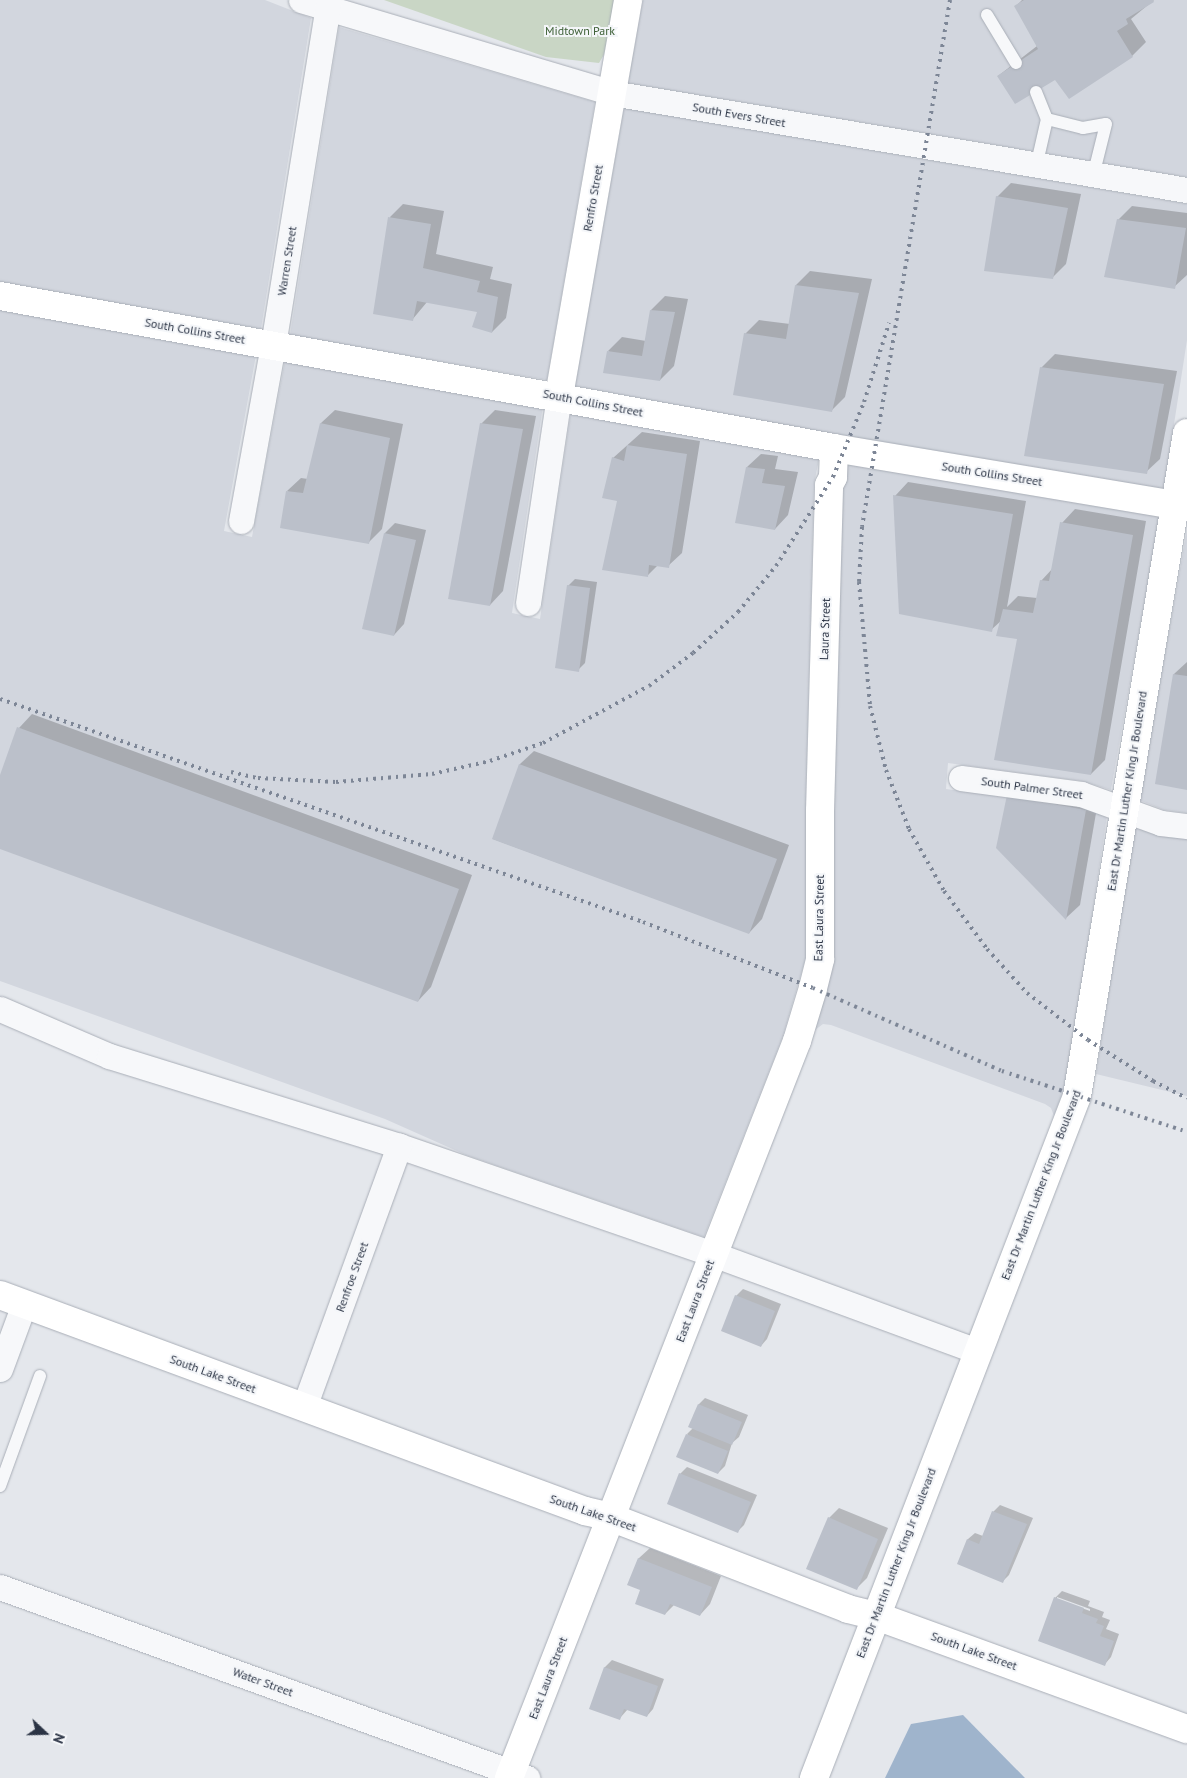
<!DOCTYPE html>
<html>
<head>
<meta charset="utf-8">
<style>
  body { margin:0 }
  #map { position:relative; width:1187px; height:1778px; overflow:hidden; background:#e4e7ec; font-family:"PT Sans",sans-serif }
  div>[style] { position:absolute }
  [style*='--x'] { left:calc(var(--x)*1px); top:calc(var(--y)*1px); width:calc(var(--w)*1px); rotate:calc(var(--a)*1deg) }
  .built>* { inset:0; background:#d2d6de }
  .green>* { inset:0; background:#c9d6c5 }
  .water>* { inset:0; background:#9fb4cc }
  .shadow>* { inset:0; background:#0003 }
  .building>* { inset:0; background:#bbc0ca }
  .roads { filter:drop-shadow(0 0 1px #a9aeb7) drop-shadow(0 0 1px #a9aeb7) }
  .lane>* { height:12px; margin:-6px; padding:0 6px; transform-origin:6px; border-radius:6px; background:#f7f8fa }
  .street>* { height:25px; margin:-12.5px; padding:0 12.5px; transform-origin:12.5px; border-radius:12.5px; background:#f7f8fa }
  .secondary>* { height:28px; margin:-14px; padding:0 14px; transform-origin:14px; border-radius:14px; background:#fff }
  .rail>* { height:4px; margin-top:-2px; transform-origin:0; background:repeating-linear-gradient(90deg,#7d8696 0 2.5px,transparent 0 7.5px) }
  span { translate:-50% -50%; white-space:nowrap; text-align:center; line-height:1.15; -webkit-text-stroke:4px #f4f6f9; paint-order:stroke }
  .park-label { font-size:12px; color:#3f6138 }
  .street-label { font-size:12px; color:#2b3445 }
  .north { position:absolute; left:20px; top:1708px; width:50px; height:50px; -webkit-text-stroke:4px #f4f6f9; paint-order:stroke; rotate:111deg; font-size:14px; font-weight:700; line-height:20px; text-align:center; color:#2b3445 }
  .north::after { content:''; display:block; margin:auto; width:18px; height:22px; background:#2b3445; clip-path:polygon(50% 0,100% 100%,50% 72%,0 100%) }
</style>
</head>
<body>
<div id="map">
  <div class="built">
    <i style="clip-path:polygon(0 0,265px 0,311px 18px,261px 329px,0 283px)"></i>
    <i style="clip-path:polygon(643px 0,1187px 0,1187px 177px,628px 83px)"></i>
    <i style="clip-path:polygon(339px 27px,595px 102px,547px 380px,290px 335px)"></i>
    <i style="clip-path:polygon(624px 108px,1187px 204px,1187px 340px,1164px 489px,834px 435px,575px 386px)"></i>
    <i style="clip-path:polygon(0 310px,256px 355px,224px 531px,252px 537px,285px 360px,543px 406px,512px 613px,540px 619px,571px 411px,819px 459px,814px 484px,806px 797px,806px 957px,783px 1036px,704px 1237px,466px 1155px,385px 1119px,0 981px)"></i>
    <i style="clip-path:polygon(848px 463px,1160px 515px,1111px 790px,1082px 781px,948px 763px,946px 789px,1079px 807px,1107px 816px,1074px 1037px,1063px 1092px,1054px 1116px,1051px 1108px,1045px 1104px,831px 1025px,823px 1024px,815px 1030px,834px 960px,834px 812px,843px 489px)"></i>
    <i style="clip-path:polygon(1187px 530px,1187px 813px,1164px 810px,1139px 800px)"></i>
    <i style="clip-path:polygon(1135px 826px,1160px 835px,1187px 839px,1187px 1096px,1096px 1074px)"></i>
  </div>
  <div class="green">
    <i style="clip-path:polygon(384px 0,617px 0,609px 46px,599px 63px,546px 57px)"></i>
  </div>
  <div class="water">
    <i style="clip-path:polygon(963px 1715px,1025px 1778px,885px 1778px,911px 1724px)"></i>
  </div>
  <div class="shadow">
    <i style="clip-path:polygon(1022px 0,1154px 0,1131px 19px,1146px 42px,1132px 56px,1069px 97px,1056px 78px,998px 76px,1037px 46px,1016px 6px)"></i>
    <i style="clip-path:polygon(1011px 183px,1081px 194px,1066px 264px,1052px 278px,997px 197px)"></i>
    <i style="clip-path:polygon(403px 204px,444px 211px,436px 254px,493px 267px,490px 279px,512px 284px,506px 318px,492px 332px,479px 311px,427px 302px,412px 320px,390px 217px)"></i>
    <i style="clip-path:polygon(1132px 206px,1187px 213px,1187px 275px,1174px 287px,1118px 220px)"></i>
    <i style="clip-path:polygon(810px 271px,872px 279px,845px 397px,831px 411px,745px 334px,759px 320px,790px 324px,796px 285px)"></i>
    <i style="clip-path:polygon(665px 296px,688px 299px,674px 366px,660px 380px,608px 351px,622px 337px,646px 341px,651px 310px)"></i>
    <i style="clip-path:polygon(1055px 354px,1177px 371px,1160px 459px,1146px 472px,1041px 368px)"></i>
    <i style="clip-path:polygon(335px 410px,403px 424px,382px 529px,369px 542px,287px 491px,301px 478px,308px 479px,321px 423px)"></i>
    <i style="clip-path:polygon(495px 410px,536px 416px,503px 591px,490px 605px,481px 424px)"></i>
    <i style="clip-path:polygon(642px 432px,700px 441px,682px 553px,668px 566px,658px 565px,647px 576px,618px 500px,613px 458px)"></i>
    <i style="clip-path:polygon(761px 454px,778px 456px,775px 469px,798px 472px,788px 515px,775px 529px,747px 467px)"></i>
    <i style="clip-path:polygon(908px 482px,1026px 501px,1007px 607px,1018px 596px,1037px 598px,1041px 581px,1053px 568px,1062px 523px,1075px 509px,1146px 521px,1105px 760px,1091px 774px,1018px 638px,1002px 620px,991px 630px,895px 496px)"></i>
    <i style="clip-path:polygon(395px 523px,426px 530px,404px 624px,394px 635px,385px 533px)"></i>
    <i style="clip-path:polygon(575px 579px,597px 582px,585px 663px,578px 670px,568px 586px)"></i>
    <i style="clip-path:polygon(1187px 662px,1187px 789px,1174px 674px)"></i>
    <i style="clip-path:polygon(32px 714px,472px 875px,431px 987px,418px 1001px,0 848px,0 778px,19px 728px)"></i>
    <i style="clip-path:polygon(534px 751px,789px 845px,762px 919px,749px 933px,493px 839px,520px 764px)"></i>
    <i style="clip-path:polygon(1008px 796px,1099px 796px,1080px 905px,1066px 918px)"></i>
    <i style="clip-path:polygon(743px 1289px,781px 1304px,767px 1339px,761px 1346px,736px 1296px)"></i>
    <i style="clip-path:polygon(705px 1398px,748px 1415px,739px 1437px,732px 1443px,725px 1466px,718px 1473px,687px 1434px,693px 1428px,699px 1404px)"></i>
    <i style="clip-path:polygon(687px 1467px,757px 1495px,744px 1525px,737px 1532px,680px 1474px)"></i>
    <i style="clip-path:polygon(1000px 1505px,1033px 1518px,1009px 1575px,1003px 1581px,959px 1564px,968px 1539px,975px 1533px,983px 1536px,993px 1512px)"></i>
    <i style="clip-path:polygon(839px 1508px,888px 1528px,867px 1578px,857px 1588px,829px 1518px)"></i>
    <i style="clip-path:polygon(650px 1548px,721px 1576px,710px 1604px,700px 1615px,674px 1605px,665px 1614px,642px 1589px,629px 1584px,639px 1558px)"></i>
    <i style="clip-path:polygon(evenodd,1062px 1591px,1090px 1601px,1088px 1606px,1104px 1612px,1102px 1617px,1110px 1620px,1106px 1629px,1119px 1634px,1111px 1657px,1105px 1664px,1055px 1598px,1062px 1591px,1057px 1597px,1090px 1609px,1090px 1611px,1057px 1599px,1057px 1597px)"></i>
    <i style="clip-path:polygon(612px 1660px,664px 1679px,653px 1709px,647px 1716px,628px 1709px,620px 1718px,591px 1708px,605px 1667px)"></i>
  </div>
  <div class="building">
    <i style="clip-path:polygon(1024px 0,1153px 0,1154px 2px,1126px 19px,1128px 24px,1117px 31px,1133px 57px,1069px 99px,1055px 80px,1015px 104px,997px 76px,1038px 49px,1014px 6px)"></i>
    <i style="clip-path:polygon(996px 196px,1068px 208px,1053px 279px,984px 271px)"></i>
    <i style="clip-path:polygon(388px 217px,431px 224px,423px 268px,480px 281px,477px 292px,498px 297px,492px 333px,472px 327px,477px 312px,417px 301px,413px 321px,373px 314px)"></i>
    <i style="clip-path:polygon(1117px 219px,1186px 228px,1175px 289px,1104px 277px)"></i>
    <i style="clip-path:polygon(795px 285px,859px 293px,832px 412px,733px 395px,744px 333px,786px 339px)"></i>
    <i style="clip-path:polygon(650px 310px,675px 312px,660px 381px,603px 373px,607px 351px,642px 356px)"></i>
    <i style="clip-path:polygon(1040px 367px,1164px 384px,1147px 474px,1024px 456px)"></i>
    <i style="clip-path:polygon(320px 423px,390px 438px,369px 544px,280px 528px,286px 491px,303px 493px)"></i>
    <i style="clip-path:polygon(480px 423px,523px 429px,490px 606px,448px 599px)"></i>
    <i style="clip-path:polygon(627px 445px,687px 454px,669px 568px,649px 565px,648px 577px,602px 570px,617px 501px,602px 498px,612px 457px,624px 461px)"></i>
    <i style="clip-path:polygon(746px 467px,765px 469px,762px 483px,785px 486px,775px 530px,735px 523px)"></i>
    <i style="clip-path:polygon(893px 495px,1013px 514px,992px 632px,899px 614px)"></i>
    <i style="clip-path:polygon(1060px 522px,1133px 535px,1091px 775px,994px 760px,1017px 639px,996px 636px,1003px 609px,1033px 613px,1040px 580px,1049px 581px)"></i>
    <i style="clip-path:polygon(384px 533px,416px 540px,394px 636px,362px 629px)"></i>
    <i style="clip-path:polygon(567px 585px,590px 588px,579px 672px,555px 668px)"></i>
    <i style="clip-path:polygon(1173px 674px,1187px 676px,1187px 790px,1155px 784px)"></i>
    <i style="clip-path:polygon(17px 727px,459px 889px,418px 1002px,0 849px,0 775px)"></i>
    <i style="clip-path:polygon(519px 764px,777px 859px,749px 934px,492px 839px)"></i>
    <i style="clip-path:polygon(1007px 795px,1086px 810px,1066px 920px,996px 848px)"></i>
    <i style="clip-path:polygon(735px 1295px,775px 1311px,761px 1347px,721px 1331px)"></i>
    <i style="clip-path:polygon(698px 1404px,742px 1422px,732px 1445px,688px 1427px)"></i>
    <i style="clip-path:polygon(686px 1434px,728px 1451px,718px 1474px,676px 1457px)"></i>
    <i style="clip-path:polygon(679px 1473px,751px 1502px,738px 1533px,667px 1504px)"></i>
    <i style="clip-path:polygon(992px 1511px,1027px 1524px,1003px 1583px,957px 1564px,967px 1539px,979px 1544px)"></i>
    <i style="clip-path:polygon(828px 1517px,878px 1539px,857px 1590px,806px 1569px)"></i>
    <i style="clip-path:polygon(638px 1558px,712px 1587px,700px 1616px,670px 1604px,665px 1615px,635px 1604px,640px 1590px,627px 1585px)"></i>
    <i style="clip-path:polygon(1054px 1597px,1084px 1608px,1082px 1613px,1098px 1619px,1096px 1623px,1104px 1626px,1100px 1636px,1114px 1641px,1105px 1666px,1038px 1641px)"></i>
    <i style="clip-path:polygon(604px 1667px,658px 1686px,647px 1717px,624px 1709px,620px 1720px,589px 1709px)"></i>
  </div>
  <div class="roads">
    <div class="lane">
      <i style="--x:987;--y:15;--w:56;--a:58.9"></i>
      <i style="--x:1036;--y:92;--w:29;--a:68"></i>
      <i style="--x:1047;--y:119;--w:49;--a:102.9"></i>
      <i style="--x:1047;--y:119;--w:37;--a:14"></i>
      <i style="--x:1083;--y:128;--w:23;--a:-10"></i>
      <i style="--x:1106;--y:124;--w:54;--a:104"></i>
      <i style="--x:0;--y:1486;--w:117;--a:-70"></i>
    </div>
    <div class="street">
      <i style="--x:301;--y:0;--w:325;--a:16.6"></i>
      <i style="--x:612;--y:93;--w:583;--a:9.58"></i>
      <i style="--x:241;--y:521;--w:179;--a:-79.7"></i>
      <i style="--x:273;--y:345;--w:350;--a:-80.8"></i>
      <i style="--x:528;--y:603;--w:209;--a:-81.5"></i>
      <i style="--x:961;--y:778;--w:121;--a:7.6"></i>
      <i style="--x:1081;--y:794;--w:85;--a:19.9"></i>
      <i style="--x:1161;--y:823;--w:26;--a:7"></i>
      <i style="--x:0;--y:1009;--w:119;--a:23.3"></i>
      <i style="--x:109;--y:1056;--w:304;--a:17.2"></i>
      <i style="--x:399;--y:1146;--w:332;--a:19"></i>
      <i style="--x:713;--y:1254;--w:281;--a:20.2"></i>
      <i style="--x:0;--y:1369;--w:69;--a:-69.7"></i>
      <i style="--x:304;--y:1407;--w:278;--a:-70"></i>
      <i style="--x:0;--y:1587;--w:561;--a:19.92"></i>
    </div>
    <div class="secondary">
      <i style="--x:0;--y:296;--w:848;--a:10.33"></i>
      <i style="--x:834;--y:448;--w:358;--a:9.5"></i>
      <i style="--x:559;--y:396;--w:402;--a:-80.1"></i>
      <i style="--x:0;--y:1295;--w:624;--a:20.27"></i>
      <i style="--x:585;--y:1511;--w:26;--a:13"></i>
      <i style="--x:610;--y:1517;--w:255;--a:21.1"></i>
      <i style="--x:848;--y:1609;--w:29;--a:14"></i>
      <i style="--x:876;--y:1616;--w:331;--a:20"></i>
      <i style="--x:509;--y:1778;--w:791;--a:-68.66"></i>
      <i style="--x:797;--y:1041;--w:55;--a:-73.2"></i>
      <i style="--x:813;--y:988;--w:30;--a:-76"></i>
      <i style="--x:820;--y:959;--w:148;--a:-90"></i>
      <i style="--x:820;--y:811;--w:326;--a:-88.4"></i>
      <i style="--x:829;--y:485;--w:9;--a:-63"></i>
      <i style="--x:833;--y:477;--w:29;--a:-88"></i>
      <i style="--x:814;--y:1778;--w:731;--a:-68.91"></i>
      <i style="--x:1077;--y:1096;--w:672;--a:-80.58"></i>
    </div>
  </div>
  <div class="rail">
    <i style="--x:950;--y:0;--w:534;--a:99.48"></i>
    <i style="--x:862;--y:527;--w:55;--a:93.1"></i>
    <i style="--x:859;--y:582;--w:124;--a:84.9"></i>
    <i style="--x:870;--y:706;--w:66;--a:76"></i>
    <i style="--x:886;--y:770;--w:63;--a:68.7"></i>
    <i style="--x:909;--y:829;--w:71;--a:60.6"></i>
    <i style="--x:944;--y:891;--w:72;--a:53.4"></i>
    <i style="--x:987;--y:949;--w:59;--a:47.7"></i>
    <i style="--x:1027;--y:993;--w:77;--a:37.6"></i>
    <i style="--x:1088;--y:1040;--w:77;--a:32.2"></i>
    <i style="--x:1153;--y:1081;--w:38;--a:27"></i>
    <i style="--x:0;--y:699;--w:681;--a:19.13"></i>
    <i style="--x:643;--y:922;--w:182;--a:21.2"></i>
    <i style="--x:813;--y:988;--w:206;--a:23.7"></i>
    <i style="--x:1002;--y:1071;--w:195;--a:18.2"></i>
    <i style="--x:231;--y:772;--w:28;--a:13"></i>
    <i style="--x:258;--y:778;--w:78;--a:2.9"></i>
    <i style="--x:336;--y:782;--w:96;--a:-4.8"></i>
    <i style="--x:432;--y:774;--w:59;--a:-12.6"></i>
    <i style="--x:490;--y:761;--w:56;--a:-18.8"></i>
    <i style="--x:543;--y:743;--w:120;--a:-28.3"></i>
    <i style="--x:649;--y:686;--w:55;--a:-36.9"></i>
    <i style="--x:693;--y:653;--w:61;--a:-42.3"></i>
    <i style="--x:738;--y:612;--w:60;--a:-50.4"></i>
    <i style="--x:776;--y:566;--w:106;--a:-57.4"></i>
    <i style="--x:833;--y:477;--w:81;--a:-67.5"></i>
    <i style="--x:864;--y:402;--w:83;--a:-72.4"></i>
  </div>
  <div class="park-label">
    <span style="left:580px;top:31px">Midtown Park</span>
  </div>
  <div class="street-label">
    <span style="left:739px;top:115px;rotate:10deg">South Evers Street</span>
    <span style="left:593px;top:198px;rotate:-80deg">Renfro Street</span>
    <span style="left:287px;top:261px;rotate:-81deg">Warren Street</span>
    <span style="left:195px;top:331px;rotate:10deg">South Collins Street</span>
    <span style="left:593px;top:403px;rotate:11deg">South Collins Street</span>
    <span style="left:992px;top:474px;rotate:9deg">South Collins Street</span>
    <span style="left:825px;top:629px;rotate:-88deg">Laura Street</span>
    <span style="left:1032px;top:788px;rotate:8deg">South Palmer Street</span>
    <span style="left:1127px;top:791px;rotate:-81deg">East Dr Martin Luther King Jr Boulevard</span>
    <span style="left:819px;top:918px;rotate:-89deg">East Laura Street</span>
    <span style="left:1041px;top:1185px;rotate:-69deg">East Dr Martin Luther King Jr Boulevard</span>
    <span style="left:352px;top:1277px;rotate:-70deg">Renfroe Street</span>
    <span style="left:695px;top:1301px;rotate:-69deg">East Laura Street</span>
    <span style="left:213px;top:1374px;rotate:20deg">South Lake Street</span>
    <span style="left:593px;top:1513px;rotate:19deg">South Lake Street</span>
    <span style="left:896px;top:1563px;rotate:-69deg">East Dr Martin Luther King Jr Boulevard</span>
    <span style="left:974px;top:1651px;rotate:20deg">South Lake Street</span>
    <span style="left:548px;top:1678px;rotate:-69deg">East Laura Street</span>
    <span style="left:263px;top:1682px;rotate:20deg">Water Street</span>
  </div>
  <div class="north">N</div>
</div>
</body>
</html>
